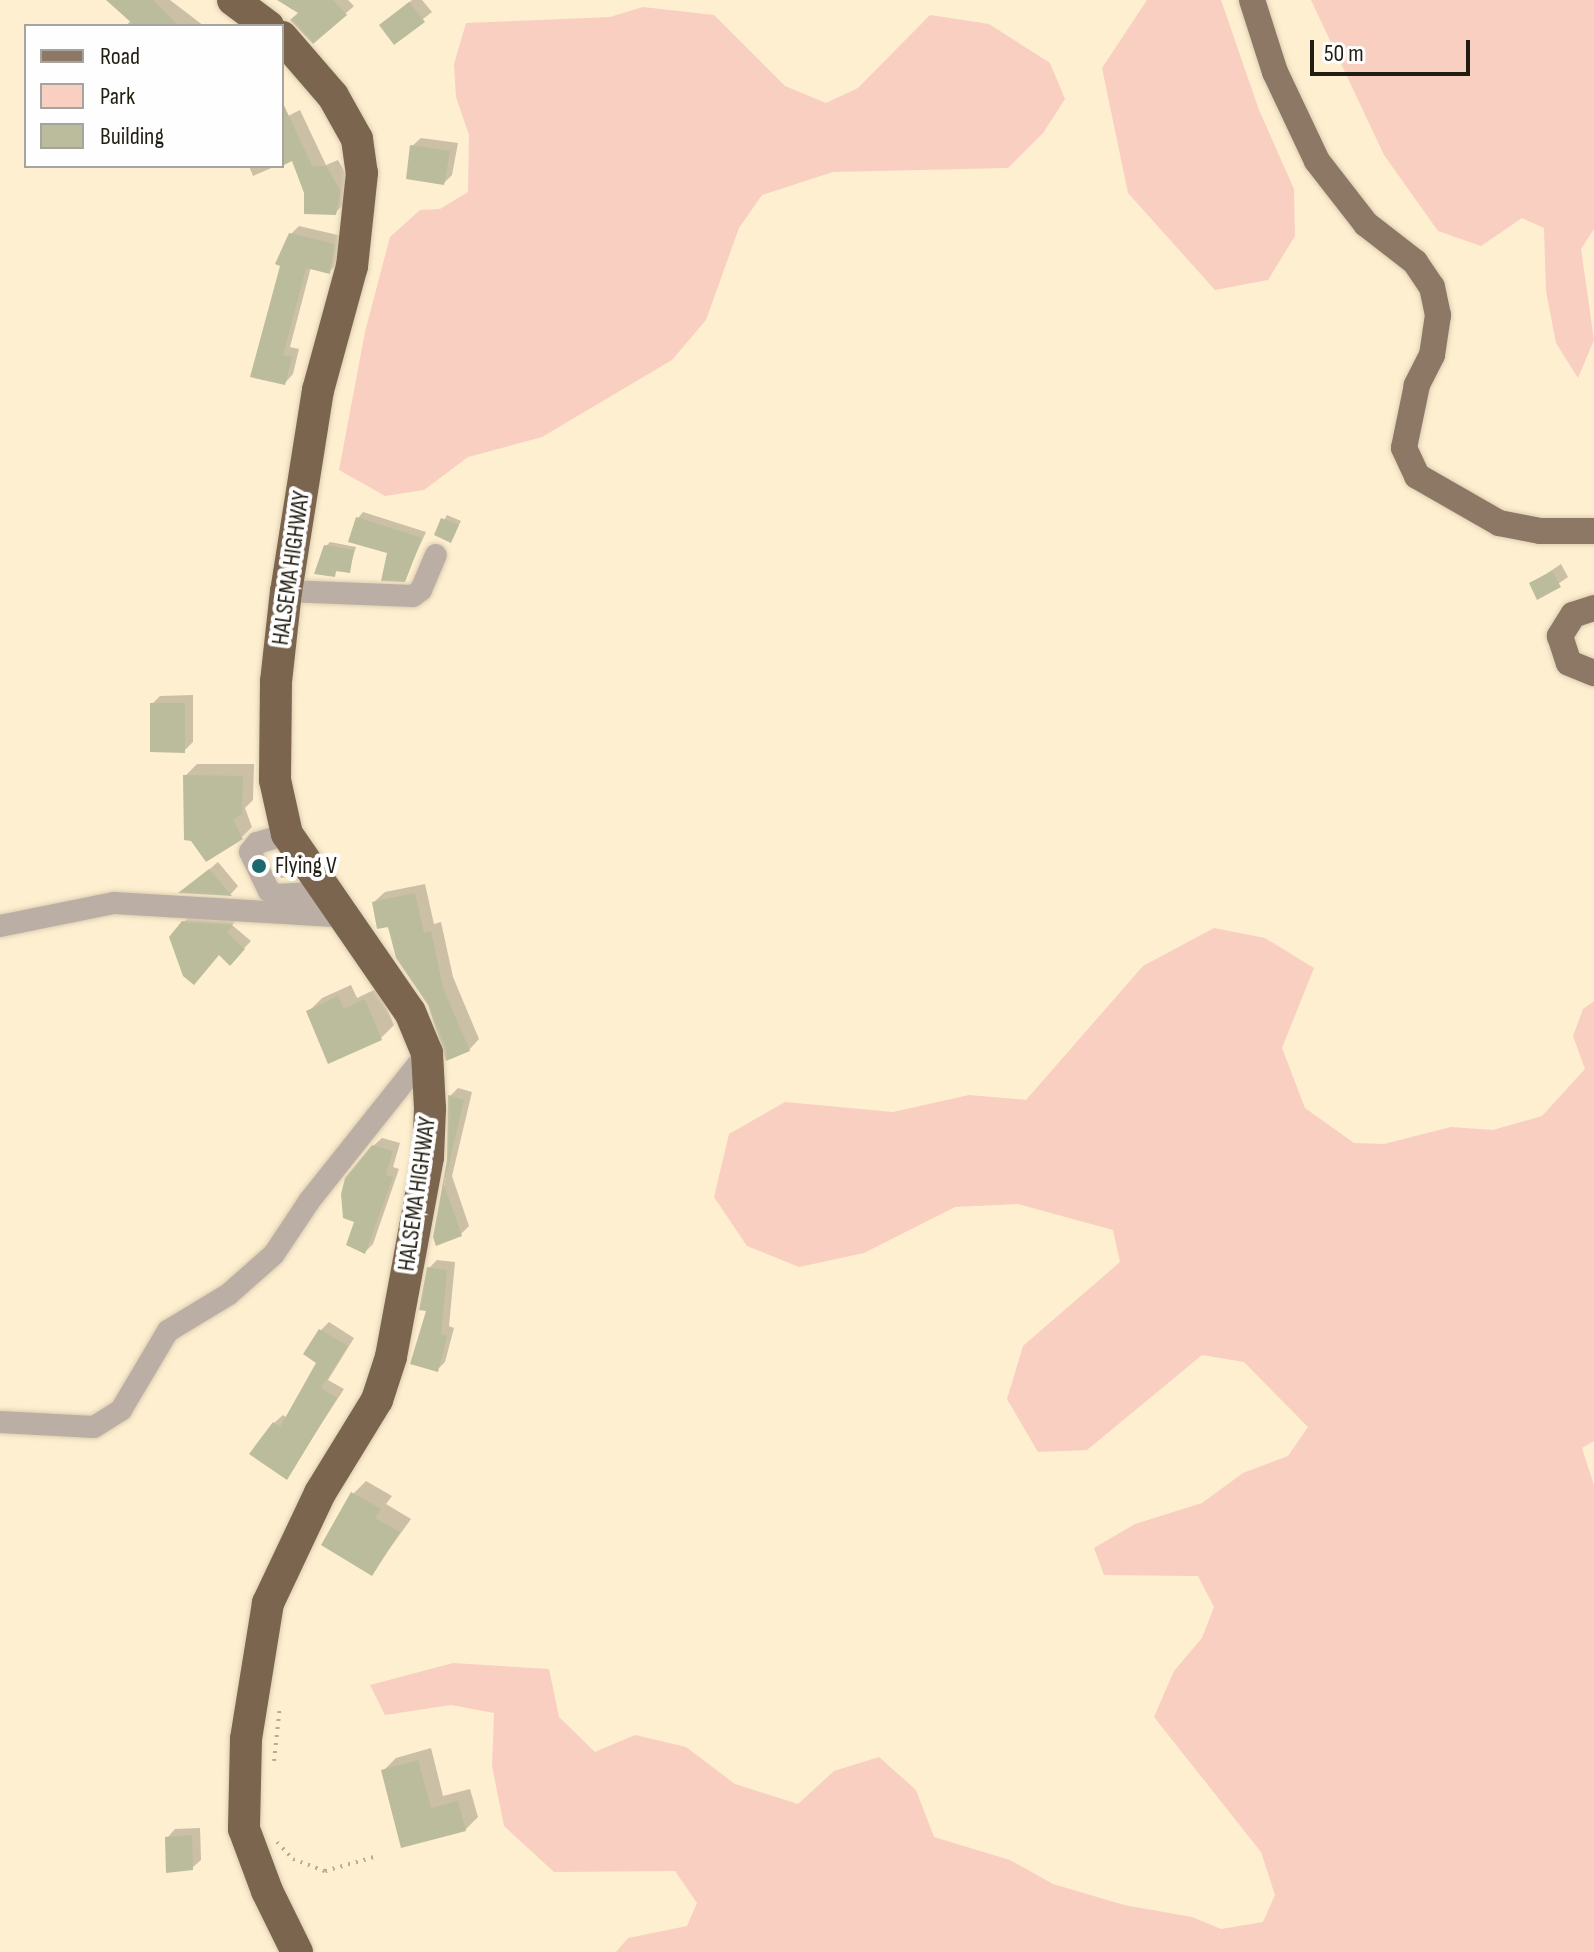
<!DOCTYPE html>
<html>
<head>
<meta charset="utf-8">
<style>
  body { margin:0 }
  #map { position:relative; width:1594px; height:1952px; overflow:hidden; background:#feefd0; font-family:"Sofia Sans Condensed",sans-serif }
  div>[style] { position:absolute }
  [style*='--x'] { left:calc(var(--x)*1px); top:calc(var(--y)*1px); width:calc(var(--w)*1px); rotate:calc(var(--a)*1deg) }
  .green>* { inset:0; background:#f8cfc0 }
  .shadow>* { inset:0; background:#0003 }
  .building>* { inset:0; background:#bbbc9c }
  .path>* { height:4px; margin-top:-2px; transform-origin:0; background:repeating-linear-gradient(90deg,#b8ac93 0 2px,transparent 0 8px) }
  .roads { filter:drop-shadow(0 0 2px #dbcdb1) drop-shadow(0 0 2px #dbcdb1) }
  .minor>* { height:22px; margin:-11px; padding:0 11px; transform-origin:11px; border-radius:11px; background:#bbafa5 }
  .major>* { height:26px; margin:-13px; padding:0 13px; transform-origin:13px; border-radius:13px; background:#8d7866 }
  .highway>* { height:32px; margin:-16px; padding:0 16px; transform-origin:16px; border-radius:16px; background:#7c654f }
  .dots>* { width:22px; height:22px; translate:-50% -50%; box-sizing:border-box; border:4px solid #fefefe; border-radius:50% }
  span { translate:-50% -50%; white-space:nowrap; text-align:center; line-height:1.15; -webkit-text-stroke:8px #fefefe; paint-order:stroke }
  .street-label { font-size:24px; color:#221d11 }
  .poi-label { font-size:24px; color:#221d11 }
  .left { translate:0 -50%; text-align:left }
  .legend { position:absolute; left:24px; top:24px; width:260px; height:144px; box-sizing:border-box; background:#fefefe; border:2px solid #a6a49f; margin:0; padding:10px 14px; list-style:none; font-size:24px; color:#221d11 }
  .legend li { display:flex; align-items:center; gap:16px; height:40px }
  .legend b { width:40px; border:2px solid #a6a49f }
  .scale { position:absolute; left:1310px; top:40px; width:160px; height:36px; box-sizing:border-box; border:4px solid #221d11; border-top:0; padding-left:10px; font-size:24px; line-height:28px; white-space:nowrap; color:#221d11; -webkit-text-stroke:6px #fefefe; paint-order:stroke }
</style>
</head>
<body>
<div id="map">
  <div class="green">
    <i style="clip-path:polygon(1147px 0,1221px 0,1259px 110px,1294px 189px,1295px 236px,1268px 280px,1215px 290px,1128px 193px,1102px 68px)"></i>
    <i style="clip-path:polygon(1311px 0,1594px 0,1594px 229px,1581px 249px,1594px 340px,1578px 378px,1556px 343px,1546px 291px,1544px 228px,1522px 218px,1481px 246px,1438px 231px,1384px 155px)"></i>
    <i style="clip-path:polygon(643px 7px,714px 15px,785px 86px,826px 103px,858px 88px,930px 15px,989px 24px,1050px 63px,1065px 99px,1043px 133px,1008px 168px,833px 172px,762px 195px,739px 228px,706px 320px,672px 360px,542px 437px,468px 457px,424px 490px,385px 496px,339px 470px,365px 332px,390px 237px,420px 210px,440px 209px,468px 192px,469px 135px,456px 97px,454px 64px,466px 23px,610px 17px)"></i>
    <i style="clip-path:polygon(1214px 928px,1265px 938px,1314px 968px,1282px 1048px,1305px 1108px,1354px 1143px,1384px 1144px,1451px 1127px,1493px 1130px,1542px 1116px,1585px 1069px,1573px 1036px,1583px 1009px,1594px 1001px,1594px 1441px,1582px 1448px,1594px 1485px,1594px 1952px,616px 1952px,628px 1938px,687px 1926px,697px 1903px,675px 1871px,554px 1872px,504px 1826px,492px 1766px,494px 1713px,451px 1705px,385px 1715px,370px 1685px,453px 1663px,549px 1669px,559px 1717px,595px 1752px,635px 1735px,686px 1747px,735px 1784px,798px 1804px,834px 1771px,879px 1757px,916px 1790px,934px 1837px,1010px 1860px,1053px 1884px,1124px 1905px,1192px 1917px,1221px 1929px,1263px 1922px,1275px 1895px,1261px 1852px,1154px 1717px,1174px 1671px,1202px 1638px,1214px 1607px,1198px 1576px,1104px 1575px,1094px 1548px,1135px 1524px,1202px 1503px,1243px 1473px,1288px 1456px,1308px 1427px,1244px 1362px,1202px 1355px,1087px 1450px,1038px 1452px,1007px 1399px,1023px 1346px,1120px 1262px,1113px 1230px,1018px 1204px,955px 1207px,864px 1253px,799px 1267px,747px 1246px,714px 1197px,729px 1134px,785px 1102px,893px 1112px,969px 1095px,1026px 1100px,1143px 966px)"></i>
  </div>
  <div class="shadow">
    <i style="clip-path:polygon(109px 0,170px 0,204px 26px,126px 26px,131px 20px)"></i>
    <i style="clip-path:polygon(281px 0,348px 0,354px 6px,345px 14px)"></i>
    <i style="clip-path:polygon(412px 0,422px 0,432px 12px,394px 42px,390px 18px)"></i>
    <i style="clip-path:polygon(300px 110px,326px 165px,338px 160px,350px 181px,345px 203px,335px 213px,306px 193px,293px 159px,282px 164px,282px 119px)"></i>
    <i style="clip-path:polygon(421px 138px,458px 143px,452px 175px,444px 183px,412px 146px)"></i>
    <i style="clip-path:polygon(249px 166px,276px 166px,253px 176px)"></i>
    <i style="clip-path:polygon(299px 226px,342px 236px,338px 263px,330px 271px,311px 267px,290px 347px,299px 349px,293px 374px,285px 383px,252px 375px,291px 234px)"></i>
    <i style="clip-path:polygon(363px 512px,426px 532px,404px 580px,390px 551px,358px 518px)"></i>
    <i style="clip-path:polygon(447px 515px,461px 521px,451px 540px,436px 534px)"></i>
    <i style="clip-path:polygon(330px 542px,356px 547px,349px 570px,338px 569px,334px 575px,326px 546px)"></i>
    <i style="clip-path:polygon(1561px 564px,1568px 577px,1538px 598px,1531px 584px)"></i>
    <i style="clip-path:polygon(193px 695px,193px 742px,184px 751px,152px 704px,160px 696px)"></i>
    <i style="clip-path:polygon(197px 764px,254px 764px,253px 800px,245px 808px,252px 827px,240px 839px,192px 839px,185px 776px)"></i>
    <i style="clip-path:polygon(283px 853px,297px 873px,294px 876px,281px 878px,272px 860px)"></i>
    <i style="clip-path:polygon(218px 862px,238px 886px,231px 894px,183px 891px)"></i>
    <i style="clip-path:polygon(425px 884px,434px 924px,441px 922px,453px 977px,479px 1039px,469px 1050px,429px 1004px,374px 902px,385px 892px)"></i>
    <i style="clip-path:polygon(191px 915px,238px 918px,232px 925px,251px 941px,230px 963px,184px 922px)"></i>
    <i style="clip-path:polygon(351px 985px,357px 998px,378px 988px,394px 1025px,381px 1038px,309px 1011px,322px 998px)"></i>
    <i style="clip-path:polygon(458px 1088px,472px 1092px,452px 1176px,469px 1226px,461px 1234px,435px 1236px,449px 1160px,450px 1096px)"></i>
    <i style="clip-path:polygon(382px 1138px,400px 1143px,393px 1167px,399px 1169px,373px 1244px,365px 1252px,357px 1221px,373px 1146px)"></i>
    <i style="clip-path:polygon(437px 1260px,455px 1262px,449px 1326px,454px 1328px,445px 1362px,437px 1370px,428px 1309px,429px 1268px)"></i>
    <i style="clip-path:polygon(329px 1322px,354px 1338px,328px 1380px,344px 1389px,286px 1478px,274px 1423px,283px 1415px,287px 1418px,319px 1363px,321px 1330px)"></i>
    <i style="clip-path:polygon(366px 1481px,392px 1496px,386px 1504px,411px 1519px,372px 1573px,353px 1494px)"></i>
    <i style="clip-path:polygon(431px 1748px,443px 1796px,470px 1789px,478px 1817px,465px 1830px,403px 1846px,383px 1771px,396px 1758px)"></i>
    <i style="clip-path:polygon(200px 1828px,201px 1860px,192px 1868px,167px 1838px,175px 1829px)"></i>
  </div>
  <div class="building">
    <i style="clip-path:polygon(106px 0,153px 0,179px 26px,135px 26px)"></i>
    <i style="clip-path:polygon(277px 0,333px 0,347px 15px,313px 44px,290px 20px,298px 13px)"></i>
    <i style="clip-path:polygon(409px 2px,425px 22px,394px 45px,379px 25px)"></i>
    <i style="clip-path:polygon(282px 101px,312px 166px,326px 166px,341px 192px,336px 215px,304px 214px,304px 193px,292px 161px,282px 166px)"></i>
    <i style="clip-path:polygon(410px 145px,450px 151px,444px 185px,406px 179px)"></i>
    <i style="clip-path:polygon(289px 233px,335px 244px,330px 274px,306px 268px,283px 355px,292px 357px,285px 385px,250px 377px,280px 266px,275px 264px)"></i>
    <i style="clip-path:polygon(356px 517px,422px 538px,405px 582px,381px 581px,387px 553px,348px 542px)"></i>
    <i style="clip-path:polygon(441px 518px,459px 525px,451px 543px,434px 535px)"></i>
    <i style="clip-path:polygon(324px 545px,354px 550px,350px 573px,336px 571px,335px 577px,314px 574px)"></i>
    <i style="clip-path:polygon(1552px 571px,1561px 587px,1537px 600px,1529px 583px)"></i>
    <i style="clip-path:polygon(150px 703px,185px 703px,185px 753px,150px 752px)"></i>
    <i style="clip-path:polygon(183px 775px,243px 776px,242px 814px,233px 819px,243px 839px,206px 862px,191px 841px,184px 840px)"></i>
    <i style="clip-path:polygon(209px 869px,232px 896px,178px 893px)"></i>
    <i style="clip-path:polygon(415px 893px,424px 933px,431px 931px,443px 988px,470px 1051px,446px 1061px,428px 1005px,396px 958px,388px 927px,377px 929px,372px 902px)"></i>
    <i style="clip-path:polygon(182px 921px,233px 924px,227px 933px,245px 949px,230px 966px,219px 955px,194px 985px,183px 976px,169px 937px)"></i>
    <i style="clip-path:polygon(338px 996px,344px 1009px,365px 999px,382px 1040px,328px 1064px,306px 1011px)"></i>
    <i style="clip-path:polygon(448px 1095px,464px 1100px,444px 1185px,462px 1236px,436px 1246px,433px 1237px,447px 1160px)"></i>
    <i style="clip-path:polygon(372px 1145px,393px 1151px,386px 1175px,393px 1177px,365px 1254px,346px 1245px,354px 1222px,343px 1218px,341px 1194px,345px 1178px)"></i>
    <i style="clip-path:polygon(427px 1267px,447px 1270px,441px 1334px,447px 1336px,438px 1372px,410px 1364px,426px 1311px,419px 1310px)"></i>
    <i style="clip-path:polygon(319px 1329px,348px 1346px,321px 1388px,337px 1398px,287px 1480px,249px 1454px,273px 1422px,280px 1427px,316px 1363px,303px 1354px)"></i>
    <i style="clip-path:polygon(351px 1492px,381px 1509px,375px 1518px,400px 1532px,372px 1576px,321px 1545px)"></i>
    <i style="clip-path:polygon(418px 1760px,431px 1808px,458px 1801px,466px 1831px,401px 1848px,381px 1770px)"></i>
    <i style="clip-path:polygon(192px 1835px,193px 1870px,166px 1873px,165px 1837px)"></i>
  </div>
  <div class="path">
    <i style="--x:274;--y:1761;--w:55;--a:-83.8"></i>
    <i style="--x:277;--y:1842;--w:23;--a:47"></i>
    <i style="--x:293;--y:1859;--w:34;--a:21"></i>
    <i style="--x:325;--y:1871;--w:55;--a:-15.8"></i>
  </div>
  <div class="roads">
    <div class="minor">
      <i style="--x:286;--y:591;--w:127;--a:2.3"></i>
      <i style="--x:413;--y:596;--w:10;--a:-37"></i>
      <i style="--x:421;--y:590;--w:38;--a:-67"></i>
      <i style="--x:287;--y:834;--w:31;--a:163"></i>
      <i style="--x:257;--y:843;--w:11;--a:128"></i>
      <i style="--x:250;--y:852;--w:43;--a:64"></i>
      <i style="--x:269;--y:891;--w:9;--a:27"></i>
      <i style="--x:277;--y:895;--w:53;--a:-3.2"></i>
      <i style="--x:0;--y:926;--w:116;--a:-11.4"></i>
      <i style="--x:114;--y:903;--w:233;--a:3.4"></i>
      <i style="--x:0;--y:1422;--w:94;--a:3"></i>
      <i style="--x:94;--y:1427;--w:32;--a:-32"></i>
      <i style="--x:121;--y:1410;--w:92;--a:-59.3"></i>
      <i style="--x:168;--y:1331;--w:71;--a:-31.2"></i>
      <i style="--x:229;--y:1294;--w:60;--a:-41.6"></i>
      <i style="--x:274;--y:1254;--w:65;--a:-56.3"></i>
      <i style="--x:310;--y:1200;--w:188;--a:-51.5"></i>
    </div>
    <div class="major">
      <i style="--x:1252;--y:0;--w:76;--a:72.3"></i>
      <i style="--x:1275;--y:72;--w:98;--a:64.7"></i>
      <i style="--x:1317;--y:161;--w:80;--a:52.1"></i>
      <i style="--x:1366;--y:224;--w:62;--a:37.8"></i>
      <i style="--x:1415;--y:262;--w:30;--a:56"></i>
      <i style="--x:1432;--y:287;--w:29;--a:78"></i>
      <i style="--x:1438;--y:315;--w:40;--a:98.5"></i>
      <i style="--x:1432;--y:355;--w:34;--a:117"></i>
      <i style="--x:1417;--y:385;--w:64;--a:101.7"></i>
      <i style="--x:1404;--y:448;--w:31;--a:65"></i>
      <i style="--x:1417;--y:476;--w:95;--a:29.8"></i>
      <i style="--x:1499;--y:523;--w:42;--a:11"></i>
      <i style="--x:1540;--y:531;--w:54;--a:0"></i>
      <i style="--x:1594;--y:608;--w:22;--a:162"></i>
      <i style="--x:1573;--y:615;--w:25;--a:122"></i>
      <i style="--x:1560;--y:636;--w:28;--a:72"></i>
      <i style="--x:1569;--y:663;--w:27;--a:22"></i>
    </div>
    <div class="highway">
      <i style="--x:233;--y:0;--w:44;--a:36.6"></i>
      <i style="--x:282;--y:37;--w:78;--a:49.2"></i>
      <i style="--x:333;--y:96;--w:49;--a:60.8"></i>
      <i style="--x:357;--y:139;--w:34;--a:82"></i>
      <i style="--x:362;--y:173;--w:94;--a:96.1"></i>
      <i style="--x:352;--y:266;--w:129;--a:105.3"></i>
      <i style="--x:318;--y:390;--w:204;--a:99"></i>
      <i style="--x:286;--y:591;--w:92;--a:96.3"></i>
      <i style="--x:276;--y:682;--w:98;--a:90.6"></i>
      <i style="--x:275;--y:780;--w:55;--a:77.5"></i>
      <i style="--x:287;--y:834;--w:216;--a:55.4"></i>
      <i style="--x:410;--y:1012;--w:44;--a:67.5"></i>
      <i style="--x:427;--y:1053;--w:56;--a:86.9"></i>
      <i style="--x:430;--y:1109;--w:48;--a:92.4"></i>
      <i style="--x:428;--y:1157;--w:203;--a:100.5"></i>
      <i style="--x:391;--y:1357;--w:45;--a:108"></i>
      <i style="--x:377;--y:1400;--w:109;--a:121.5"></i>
      <i style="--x:320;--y:1493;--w:122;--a:115.3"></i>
      <i style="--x:268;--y:1603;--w:138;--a:99.2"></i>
      <i style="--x:246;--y:1739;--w:90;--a:91.3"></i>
      <i style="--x:244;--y:1829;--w:66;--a:69.6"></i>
      <i style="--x:267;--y:1891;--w:68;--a:63.8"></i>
    </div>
  </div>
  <div class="dots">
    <i style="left:259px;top:866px;background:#1c696d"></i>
  </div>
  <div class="street-label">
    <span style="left:291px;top:568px;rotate:-82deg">HALSEMA HIGHWAY</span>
    <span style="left:417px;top:1194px;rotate:-82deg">HALSEMA HIGHWAY</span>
  </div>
  <div class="poi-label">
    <span class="left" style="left:275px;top:866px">Flying V</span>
  </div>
  <ul class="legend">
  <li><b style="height:10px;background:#8d7866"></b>Road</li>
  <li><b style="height:22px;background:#f8cfc0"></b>Park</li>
  <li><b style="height:22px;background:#bbbc9c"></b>Building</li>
  </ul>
  <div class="scale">50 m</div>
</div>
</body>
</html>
